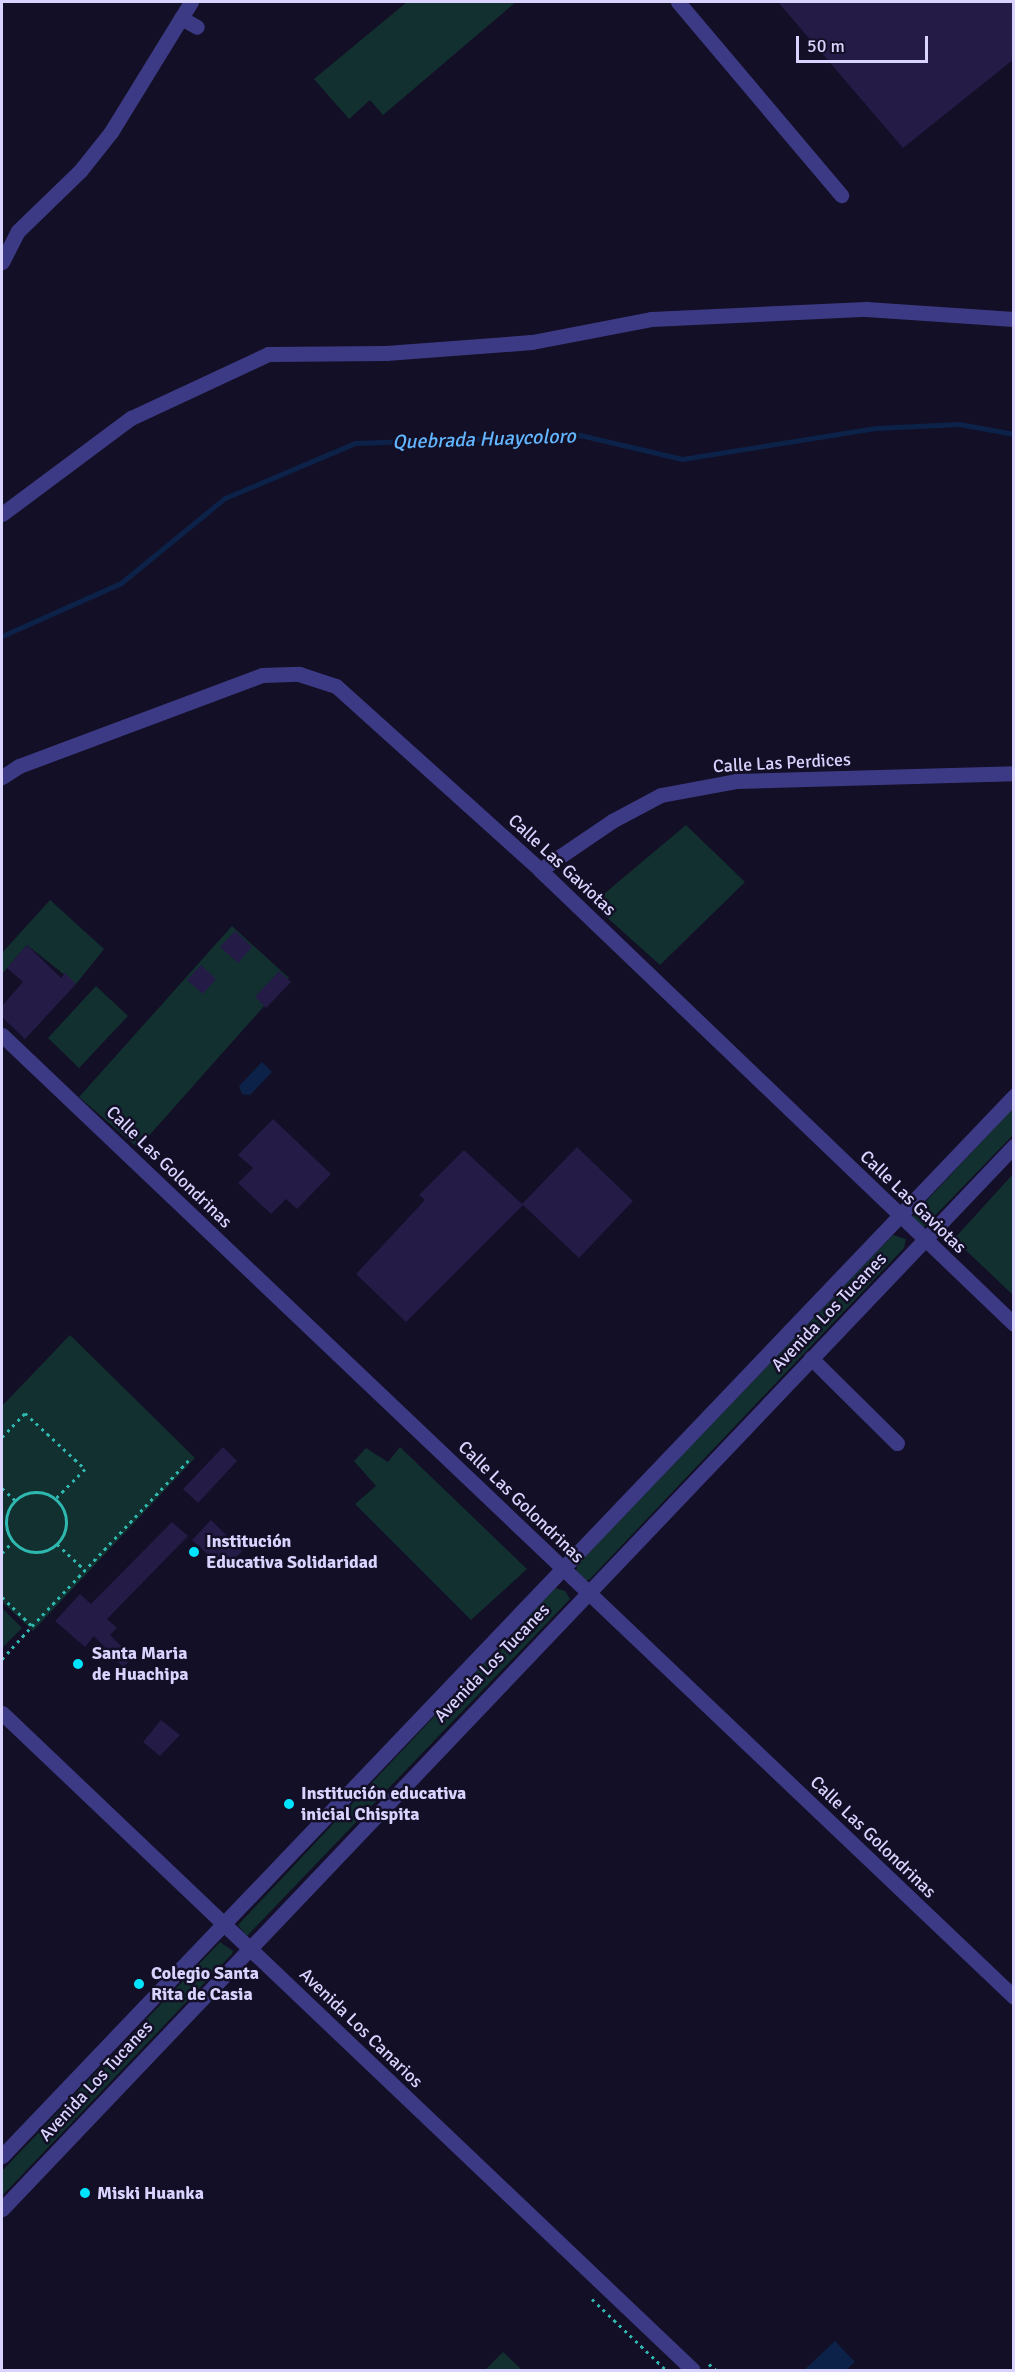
<!DOCTYPE html>
<html>
<head>
<meta charset="utf-8">
<style>
  body { margin:0 }
  #map { position:relative; width:1015px; height:2372px; overflow:hidden; background:#130f26; font-family:Signika,sans-serif }
  div>[style] { position:absolute }
  [style*='--x'] { left:calc(var(--x)*1px); top:calc(var(--y)*1px); width:calc(var(--w)*1px); rotate:calc(var(--a)*1deg) }
  .green>* { inset:0; background:#12302f }
  .water>* { inset:0; background:#0c2248 }
  .stream>* { height:5px; margin:-2.5px; padding:0 2.5px; transform-origin:2.5px; border-radius:2.5px; background:#0c2248 }
  .building>* { inset:0; background:#241b47 }
  .path>* { height:3px; margin-top:-1.5px; transform-origin:0; background:repeating-linear-gradient(90deg,#2fb8b0 0 3px,transparent 0 7.5px) }
  .path>.ring { margin:-1.5px; padding:0; box-sizing:content-box; background:none; border:3px solid #2fb8b0; border-radius:50% }
  .minor>* { height:15px; margin:-7.5px; padding:0 7.5px; transform-origin:7.5px; border-radius:7.5px; background:#3d3a85 }
  .dots>* { width:16px; height:16px; translate:-50% -50%; box-sizing:border-box; border:3px solid #130f26; border-radius:50% }
  span { translate:-50% -50%; white-space:nowrap; text-align:center; line-height:1.15; -webkit-text-stroke:5px #130f26; paint-order:stroke }
  .street-label { font-size:18px; color:#d9d4ff }
  .poi-label { font-size:18px; color:#d9d4ff; font-weight:700 }
  .left { translate:0 -50%; text-align:left }
  .water-label { font-size:20px; color:#62b6ff; font-style:italic }
  .frame { position:absolute; inset:0; border:3px solid #d9d4ff; pointer-events:none }
  .scale { position:absolute; left:796px; top:36px; width:132px; height:27px; box-sizing:border-box; border:3px solid #d9d4ff; border-top:0; padding-left:8px; font-size:18px; line-height:21px; white-space:nowrap; color:#d9d4ff; -webkit-text-stroke:4px #130f26; paint-order:stroke }
</style>
</head>
<body>
<div id="map">
  <div class="green">
    <i style="clip-path:polygon(407px 2px,516px 2px,383px 115px,370px 100px,349px 119px,314px 79px)"></i>
    <i style="clip-path:polygon(686px 825px,745px 882px,660px 965px,592px 904px)"></i>
    <i style="clip-path:polygon(50px 900px,104px 949px,76px 984px,27px 945px,2px 974px,2px 953px)"></i>
    <i style="clip-path:polygon(232px 926px,289px 978px,138px 1148px,79px 1097px)"></i>
    <i style="clip-path:polygon(96px 986px,128px 1016px,79px 1068px,48px 1038px)"></i>
    <i style="clip-path:polygon(1013px 1108px,1013px 1135px,923px 1228px,912px 1217px,915px 1213px)"></i>
    <i style="clip-path:polygon(1013px 1174px,1013px 1295px,954px 1239px)"></i>
    <i style="clip-path:polygon(893px 1235px,906px 1239px,904px 1248px,589px 1580px,583px 1581px,575px 1574px,578px 1564px)"></i>
    <i style="clip-path:polygon(70px 1335px,195px 1458px,33px 1631px,2px 1602px,2px 1406px)"></i>
    <i style="clip-path:polygon(400px 1447px,527px 1569px,471px 1620px,355px 1504px,376px 1486px,354px 1461px,366px 1448px,388px 1462px)"></i>
    <i style="clip-path:polygon(555px 1588px,565px 1591px,570px 1599px,247px 1936px,238px 1925px)"></i>
    <i style="clip-path:polygon(2px 1608px,22px 1628px,2px 1648px)"></i>
    <i style="clip-path:polygon(220px 1942px,233px 1951px,232px 1954px,2px 2196px,2px 2171px)"></i>
    <i style="clip-path:polygon(503px 2352px,522px 2370px,485px 2370px)"></i>
  </div>
  <div class="water">
    <i style="clip-path:polygon(262px 1062px,272px 1072px,250px 1095px,242px 1094px,239px 1086px)"></i>
    <i style="clip-path:polygon(835px 2341px,855px 2362px,846px 2370px,804px 2370px)"></i>
  </div>
  <div class="stream">
    <i style="--x:2;--y:636;--w:130;--a:-24"></i>
    <i style="--x:121;--y:583;--w:134;--a:-39.3"></i>
    <i style="--x:225;--y:498;--w:141;--a:-22.9"></i>
    <i style="--x:355;--y:443;--w:225;--a:-2"></i>
    <i style="--x:580;--y:435;--w:105;--a:13.2"></i>
    <i style="--x:682;--y:459;--w:196;--a:-9.1"></i>
    <i style="--x:876;--y:428;--w:83;--a:-2.8"></i>
    <i style="--x:959;--y:424;--w:56;--a:10.3"></i>
  </div>
  <div class="building">
    <i style="clip-path:polygon(778px 2px,1014px 2px,1014px 59px,903px 148px)"></i>
    <i style="clip-path:polygon(235px 931px,252px 947px,238px 963px,220px 947px)"></i>
    <i style="clip-path:polygon(27px 945px,61px 978px,65px 973px,76px 984px,25px 1039px,2px 1017px,2px 1006px,23px 982px,7px 968px)"></i>
    <i style="clip-path:polygon(201px 965px,216px 979px,203px 994px,187px 980px)"></i>
    <i style="clip-path:polygon(279px 971px,291px 982px,266px 1008px,255px 997px)"></i>
    <i style="clip-path:polygon(273px 1119px,331px 1174px,297px 1209px,286px 1199px,271px 1214px,238px 1183px,253px 1168px,238px 1155px)"></i>
    <i style="clip-path:polygon(577px 1147px,633px 1201px,579px 1258px,522px 1204px)"></i>
    <i style="clip-path:polygon(464px 1150px,523px 1205px,406px 1322px,356px 1274px,425px 1200px,419px 1195px)"></i>
    <i style="clip-path:polygon(223px 1447px,237px 1461px,198px 1503px,183px 1489px)"></i>
    <i style="clip-path:polygon(211px 1520px,242px 1551px,224px 1570px,192px 1540px)"></i>
    <i style="clip-path:polygon(172px 1522px,188px 1536px,107px 1619px,117px 1628px,110px 1635px,133px 1658px,123px 1667px,94px 1636px,85px 1647px,55px 1621px,80px 1594px,91px 1604px)"></i>
    <i style="clip-path:polygon(161px 1720px,180px 1735px,160px 1756px,143px 1742px)"></i>
  </div>
  <div class="path">
    <i style="--x:2;--y:1437;--w:33;--a:-46"></i>
    <i style="--x:25;--y:1413;--w:82;--a:43"></i>
    <i style="--x:85;--y:1469;--w:42;--a:135"></i>
    <i style="--x:2;--y:1488;--w:18;--a:43"></i>
    <i class="ring" style="left:6px;top:1492px;width:57px;height:57px"></i>
    <i style="--x:57;--y:1544;--w:38;--a:43"></i>
    <i style="--x:2;--y:1553;--w:16;--a:-47"></i>
    <i style="--x:2;--y:1597;--w:42;--a:44"></i>
    <i style="--x:32;--y:1626;--w:228;--a:-46.6"></i>
    <i style="--x:2;--y:1659;--w:45;--a:-47.7"></i>
    <i style="--x:592;--y:2299;--w:103;--a:43.8"></i>
    <i style="--x:709;--y:2364;--w:9;--a:41"></i>
  </div>
  <div class="minor">
    <i style="--x:678;--y:2;--w:253;--a:49.8"></i>
    <i style="--x:181;--y:18;--w:18;--a:29"></i>
    <i style="--x:2;--y:262;--w:35;--a:-63"></i>
    <i style="--x:18;--y:231;--w:86;--a:-44.1"></i>
    <i style="--x:80;--y:171;--w:50;--a:-51.5"></i>
    <i style="--x:111;--y:132;--w:153;--a:-58.4"></i>
    <i style="--x:2;--y:514;--w:161;--a:-36.7"></i>
    <i style="--x:131;--y:418;--w:151;--a:-25"></i>
    <i style="--x:268;--y:354;--w:118;--a:-0.5"></i>
    <i style="--x:386;--y:353;--w:146;--a:-4.3"></i>
    <i style="--x:532;--y:342;--w:121;--a:-10.9"></i>
    <i style="--x:651;--y:319;--w:215;--a:-2.7"></i>
    <i style="--x:866;--y:309;--w:148;--a:3.9"></i>
    <i style="--x:2;--y:777;--w:20;--a:-33"></i>
    <i style="--x:19;--y:766;--w:259;--a:-20.5"></i>
    <i style="--x:262;--y:675;--w:37;--a:-2"></i>
    <i style="--x:299;--y:674;--w:39;--a:18"></i>
    <i style="--x:336;--y:686;--w:275;--a:42"></i>
    <i style="--x:540;--y:870;--w:656;--a:43.77"></i>
    <i style="--x:540;--y:870;--w:87;--a:-34.2"></i>
    <i style="--x:612;--y:821;--w:55;--a:-28"></i>
    <i style="--x:661;--y:795;--w:76;--a:-10.6"></i>
    <i style="--x:736;--y:781;--w:278;--a:-1.6"></i>
    <i style="--x:2;--y:1035;--w:1396;--a:43.55"></i>
    <i style="--x:811;--y:1358;--w:121;--a:44.7"></i>
    <i style="--x:2;--y:1713;--w:953;--a:43.56"></i>
    <i style="--x:2;--y:2156;--w:1466;--a:-46.33"></i>
    <i style="--x:2;--y:2209;--w:1468;--a:-46.41"></i>
  </div>
  <div class="dots">
    <i style="left:194px;top:1552px;background:#00e5ff"></i>
    <i style="left:78px;top:1664px;background:#00e5ff"></i>
    <i style="left:289px;top:1804px;background:#00e5ff"></i>
    <i style="left:139px;top:1984px;background:#00e5ff"></i>
    <i style="left:85px;top:2193px;background:#00e5ff"></i>
  </div>
  <div class="street-label">
    <span style="left:782px;top:763px;rotate:-3deg">Calle Las Perdices</span>
    <span style="left:562px;top:865px;rotate:43deg">Calle Las Gaviotas</span>
    <span style="left:169px;top:1167px;rotate:44deg">Calle Las Golondrinas</span>
    <span style="left:913px;top:1202px;rotate:44deg">Calle Las Gaviotas</span>
    <span style="left:829px;top:1312px;rotate:-46deg">Avenida Los Tucanes</span>
    <span style="left:521px;top:1502px;rotate:44deg">Calle Las Golondrinas</span>
    <span style="left:492px;top:1663px;rotate:-46deg">Avenida Los Tucanes</span>
    <span style="left:873px;top:1837px;rotate:44deg">Calle Las Golondrinas</span>
    <span style="left:361px;top:2028px;rotate:44deg">Avenida Los Canarios</span>
    <span style="left:96px;top:2081px;rotate:-47deg">Avenida Los Tucanes</span>
  </div>
  <div class="poi-label">
    <span class="left" style="left:206px;top:1552px">Institución<br>Educativa Solidaridad</span>
    <span class="left" style="left:92px;top:1664px">Santa Maria<br>de Huachipa</span>
    <span class="left" style="left:301px;top:1804px">Institución educativa<br>inicial Chispita</span>
    <span class="left" style="left:151px;top:1984px">Colegio Santa<br>Rita de Casia</span>
    <span class="left" style="left:97px;top:2193px">Miski Huanka</span>
  </div>
  <div class="water-label">
    <span style="left:484px;top:439px;rotate:-2deg">Quebrada Huaycoloro</span>
  </div>
  <div class="frame"></div>
  <div class="scale">50 m</div>
</div>
</body>
</html>
